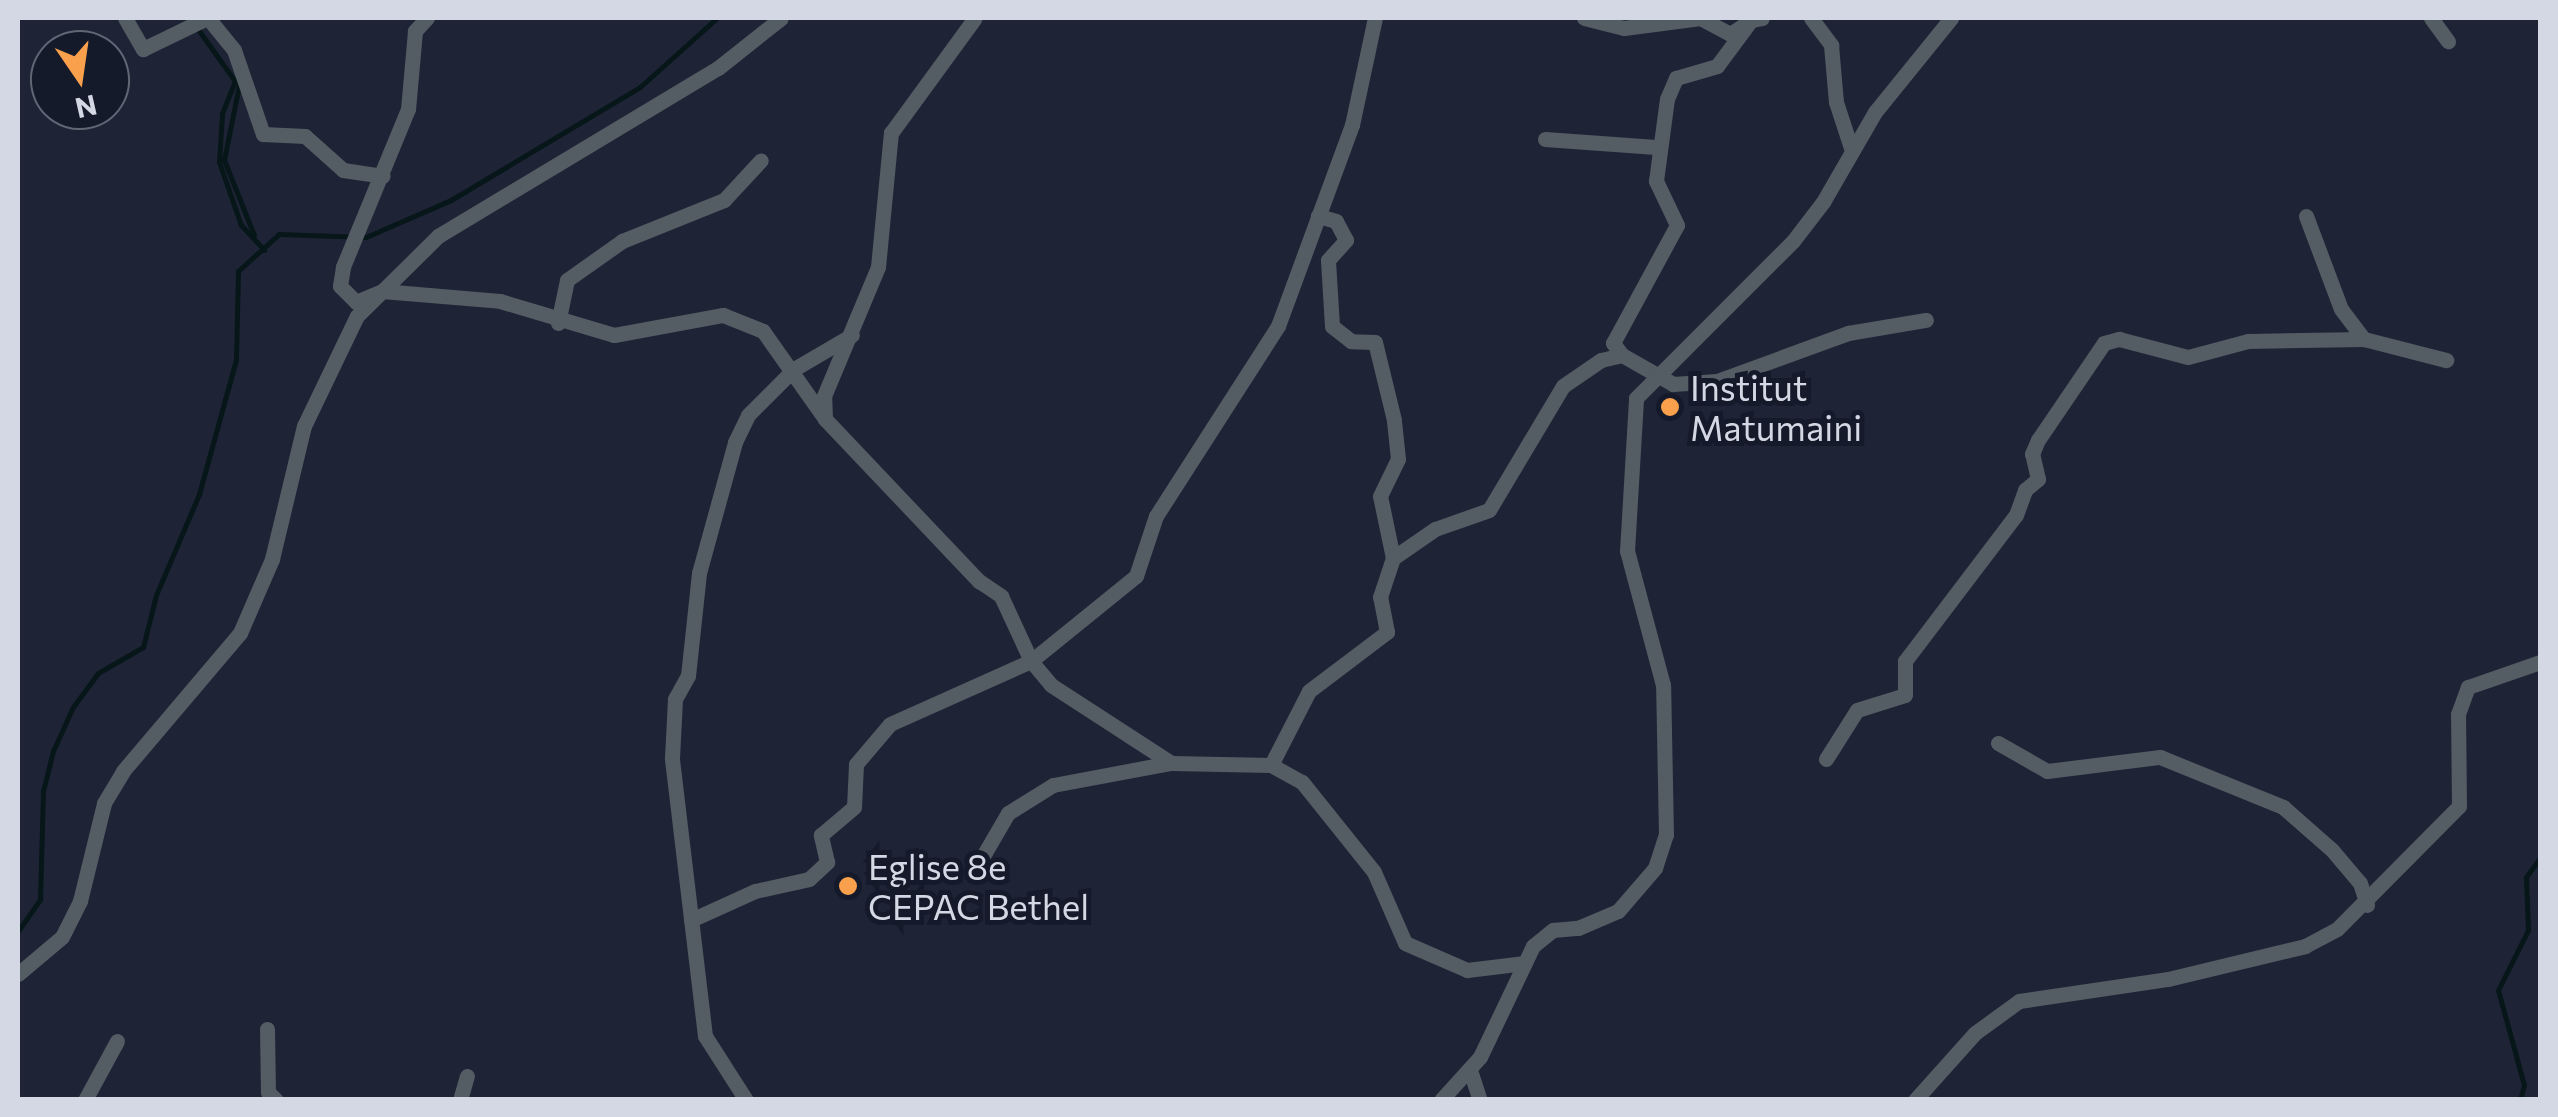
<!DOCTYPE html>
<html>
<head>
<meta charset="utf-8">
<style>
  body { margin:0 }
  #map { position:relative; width:2558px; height:1117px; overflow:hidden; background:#1e2436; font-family:Commissioner,sans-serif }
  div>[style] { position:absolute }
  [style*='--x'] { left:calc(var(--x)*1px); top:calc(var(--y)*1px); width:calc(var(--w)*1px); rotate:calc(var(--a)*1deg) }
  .stream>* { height:5px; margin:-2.5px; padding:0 2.5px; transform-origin:2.5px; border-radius:2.5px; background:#071618 }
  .street>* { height:15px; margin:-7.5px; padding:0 7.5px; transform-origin:7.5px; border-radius:7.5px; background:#545d64 }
  .dots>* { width:28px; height:28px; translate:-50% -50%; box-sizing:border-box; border:5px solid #151a2b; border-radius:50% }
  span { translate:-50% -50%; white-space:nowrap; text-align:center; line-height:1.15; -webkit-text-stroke:10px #151a2b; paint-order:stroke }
  .poi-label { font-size:35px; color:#d4d8e4 }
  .left { translate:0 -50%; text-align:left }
  .frame { position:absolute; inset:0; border:20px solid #d4d8e4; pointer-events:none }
  .north { position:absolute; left:30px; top:30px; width:100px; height:100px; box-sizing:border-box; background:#151a2b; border:2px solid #616675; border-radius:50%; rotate:167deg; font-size:28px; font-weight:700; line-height:40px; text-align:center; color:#d4d8e4 }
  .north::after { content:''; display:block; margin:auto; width:35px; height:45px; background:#f9a04c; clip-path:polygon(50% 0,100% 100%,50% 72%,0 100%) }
</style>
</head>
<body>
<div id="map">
  <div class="stream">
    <i style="--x:190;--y:18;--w:77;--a:54.5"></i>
    <i style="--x:235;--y:81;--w:35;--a:112"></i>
    <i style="--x:222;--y:114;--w:48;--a:93.6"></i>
    <i style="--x:219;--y:162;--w:67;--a:70.8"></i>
    <i style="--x:241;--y:225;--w:34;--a:47"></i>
    <i style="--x:239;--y:85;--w:76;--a:101.3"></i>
    <i style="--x:224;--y:160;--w:81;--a:68.2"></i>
    <i style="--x:18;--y:931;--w:39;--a:-55"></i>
    <i style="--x:40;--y:899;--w:108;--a:-88.4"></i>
    <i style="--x:43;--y:791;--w:41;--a:-76"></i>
    <i style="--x:53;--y:751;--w:48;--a:-65.6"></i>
    <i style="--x:73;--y:707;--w:42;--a:-53.7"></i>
    <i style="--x:98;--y:673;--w:52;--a:-30"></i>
    <i style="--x:143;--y:647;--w:54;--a:-76"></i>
    <i style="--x:156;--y:595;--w:110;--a:-66.9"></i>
    <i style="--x:199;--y:494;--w:139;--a:-74.6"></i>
    <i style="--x:236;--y:360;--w:89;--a:-88.7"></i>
    <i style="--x:238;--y:271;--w:55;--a:-42.1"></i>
    <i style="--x:279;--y:234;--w:87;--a:2"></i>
    <i style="--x:366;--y:237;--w:93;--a:-23.5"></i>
    <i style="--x:451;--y:200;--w:220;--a:-30.9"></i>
    <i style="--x:640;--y:87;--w:103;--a:-41.9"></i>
    <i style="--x:2520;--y:1100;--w:16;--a:-75"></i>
    <i style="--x:2524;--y:1085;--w:98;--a:-105.3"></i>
    <i style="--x:2498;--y:990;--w:67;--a:-63.4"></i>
    <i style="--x:2528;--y:930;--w:53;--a:-92.2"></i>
    <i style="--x:2526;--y:877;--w:24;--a:-54"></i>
  </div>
  <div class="street">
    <i style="--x:125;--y:18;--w:36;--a:60"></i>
    <i style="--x:143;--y:49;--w:71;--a:-25.8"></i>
    <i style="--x:208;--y:18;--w:41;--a:50.9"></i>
    <i style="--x:234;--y:50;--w:89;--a:71"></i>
    <i style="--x:263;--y:134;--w:42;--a:2.7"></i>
    <i style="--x:305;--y:136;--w:51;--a:41.8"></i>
    <i style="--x:343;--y:170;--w:40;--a:8.5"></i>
    <i style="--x:427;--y:18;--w:18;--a:133"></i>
    <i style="--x:415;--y:31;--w:78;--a:95.1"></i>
    <i style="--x:408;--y:109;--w:171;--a:112.4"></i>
    <i style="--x:343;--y:267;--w:19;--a:99"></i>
    <i style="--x:340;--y:286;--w:23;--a:45"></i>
    <i style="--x:356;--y:302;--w:28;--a:-23"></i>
    <i style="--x:382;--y:291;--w:118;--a:4.8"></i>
    <i style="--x:500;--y:301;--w:119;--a:16.6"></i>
    <i style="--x:614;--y:335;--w:111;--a:-10.4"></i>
    <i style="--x:723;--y:315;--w:43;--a:21.8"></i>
    <i style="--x:763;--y:331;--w:108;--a:54.8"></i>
    <i style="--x:825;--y:419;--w:224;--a:46.5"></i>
    <i style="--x:979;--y:581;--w:27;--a:34"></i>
    <i style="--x:1001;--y:596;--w:72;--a:65.2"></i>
    <i style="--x:1031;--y:661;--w:31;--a:50"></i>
    <i style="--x:1051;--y:685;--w:143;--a:33"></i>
    <i style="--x:1171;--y:763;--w:100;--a:1.1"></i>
    <i style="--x:1271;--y:765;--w:35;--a:29"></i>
    <i style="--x:1302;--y:782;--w:115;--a:51.3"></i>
    <i style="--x:1374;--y:872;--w:77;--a:66.4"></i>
    <i style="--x:1405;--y:943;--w:68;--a:23.5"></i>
    <i style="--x:1467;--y:970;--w:58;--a:-6.9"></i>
    <i style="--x:1584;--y:18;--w:41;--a:14"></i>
    <i style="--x:1624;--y:28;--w:77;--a:-7.5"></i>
    <i style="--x:1700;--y:18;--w:34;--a:28"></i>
    <i style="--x:1730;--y:34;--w:20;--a:-33"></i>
    <i style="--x:1811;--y:18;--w:34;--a:53"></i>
    <i style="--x:1831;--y:45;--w:57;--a:85"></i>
    <i style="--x:1836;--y:102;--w:48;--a:71.9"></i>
    <i style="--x:2431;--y:18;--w:29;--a:54"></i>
    <i style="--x:1545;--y:139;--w:111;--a:4.1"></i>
    <i style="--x:2306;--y:216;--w:99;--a:69.4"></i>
    <i style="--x:2341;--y:309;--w:38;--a:53"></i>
    <i style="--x:2364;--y:339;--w:85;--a:14.4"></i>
    <i style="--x:558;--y:323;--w:44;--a:-78.2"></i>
    <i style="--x:567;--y:280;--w:67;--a:-35.3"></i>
    <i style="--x:622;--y:241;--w:110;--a:-21.9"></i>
    <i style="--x:724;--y:200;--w:54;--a:-47.2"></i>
    <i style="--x:1622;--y:355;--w:15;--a:-127"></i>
    <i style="--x:1613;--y:343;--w:134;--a:-61.5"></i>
    <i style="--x:1677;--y:225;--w:49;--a:-115.5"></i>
    <i style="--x:1656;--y:181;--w:83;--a:-82.4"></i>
    <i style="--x:1667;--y:99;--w:23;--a:-67"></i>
    <i style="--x:1676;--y:78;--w:43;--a:-16.3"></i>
    <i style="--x:1717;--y:66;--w:57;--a:-53.5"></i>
    <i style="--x:1751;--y:20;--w:11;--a:-10"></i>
    <i style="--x:825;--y:419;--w:23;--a:-92"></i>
    <i style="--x:824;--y:396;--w:140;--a:-67.3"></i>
    <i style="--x:878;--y:267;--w:135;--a:-84.5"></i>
    <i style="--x:891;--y:133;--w:142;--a:-53.9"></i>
    <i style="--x:1393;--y:558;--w:51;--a:-34.6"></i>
    <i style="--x:1435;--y:529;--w:57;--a:-19.4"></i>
    <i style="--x:1489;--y:510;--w:144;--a:-59.2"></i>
    <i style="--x:1563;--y:386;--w:46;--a:-34.4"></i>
    <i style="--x:1601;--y:360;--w:22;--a:-13"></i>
    <i style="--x:1622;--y:355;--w:59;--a:29.6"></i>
    <i style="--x:1673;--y:384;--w:44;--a:-3.9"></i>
    <i style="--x:1717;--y:381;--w:140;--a:-20.1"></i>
    <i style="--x:1848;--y:333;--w:79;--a:-9.5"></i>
    <i style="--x:1998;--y:743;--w:56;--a:29.7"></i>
    <i style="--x:2047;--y:771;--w:114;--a:-7.1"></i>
    <i style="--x:2160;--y:757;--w:133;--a:22.1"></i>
    <i style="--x:2283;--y:807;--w:65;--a:41.3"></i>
    <i style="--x:2332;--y:850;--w:43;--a:49.7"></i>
    <i style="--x:2360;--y:883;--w:23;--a:72"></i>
    <i style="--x:1826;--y:759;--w:58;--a:-57.7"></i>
    <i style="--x:1857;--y:710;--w:50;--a:-17.4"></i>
    <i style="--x:1905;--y:695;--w:34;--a:-90"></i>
    <i style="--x:1905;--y:661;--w:183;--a:-52.8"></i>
    <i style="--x:2016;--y:515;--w:27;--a:-70"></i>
    <i style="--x:2025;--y:490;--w:17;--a:-40"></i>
    <i style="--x:2038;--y:479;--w:26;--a:-103"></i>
    <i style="--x:2032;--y:454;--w:15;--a:-67"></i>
    <i style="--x:2038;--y:440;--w:117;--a:-55.8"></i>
    <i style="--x:2104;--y:343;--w:16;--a:-15"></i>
    <i style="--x:2119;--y:339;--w:71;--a:14.6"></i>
    <i style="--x:2188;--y:357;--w:62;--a:-14.9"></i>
    <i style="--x:2248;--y:341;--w:116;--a:-1"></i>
    <i style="--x:1271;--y:765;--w:83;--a:-62.8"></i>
    <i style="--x:1309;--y:691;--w:98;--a:-37.1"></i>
    <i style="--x:1387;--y:632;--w:36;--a:-101"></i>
    <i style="--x:1380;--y:597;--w:41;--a:-71.6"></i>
    <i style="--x:1393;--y:558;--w:63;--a:-101.8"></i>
    <i style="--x:1380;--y:496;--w:41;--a:-64.1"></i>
    <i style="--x:1398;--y:459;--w:39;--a:-96"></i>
    <i style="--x:1394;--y:420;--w:80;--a:-103.7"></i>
    <i style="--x:1375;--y:342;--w:24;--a:-178"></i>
    <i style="--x:1351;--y:341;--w:24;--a:-142"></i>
    <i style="--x:1332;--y:326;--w:66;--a:-93.5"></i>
    <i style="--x:1328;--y:260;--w:27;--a:-48"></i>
    <i style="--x:1346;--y:240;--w:21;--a:-118"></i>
    <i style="--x:1336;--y:221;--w:19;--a:-164"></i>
    <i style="--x:983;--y:856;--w:50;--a:-59.8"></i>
    <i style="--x:1008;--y:813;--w:53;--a:-31.9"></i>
    <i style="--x:1053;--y:785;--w:120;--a:-10.6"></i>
    <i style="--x:691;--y:920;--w:70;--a:-24.4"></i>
    <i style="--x:755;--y:891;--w:55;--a:-12.5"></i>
    <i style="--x:809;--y:879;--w:25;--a:-43"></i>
    <i style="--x:827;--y:862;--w:28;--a:-103"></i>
    <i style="--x:821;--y:835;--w:43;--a:-40.3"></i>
    <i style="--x:854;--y:807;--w:43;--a:-87.3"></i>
    <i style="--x:856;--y:764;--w:52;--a:-49.6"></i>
    <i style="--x:890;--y:724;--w:154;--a:-24.1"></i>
    <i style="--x:1031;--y:661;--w:135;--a:-39"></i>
    <i style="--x:1136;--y:576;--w:63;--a:-71.6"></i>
    <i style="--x:1156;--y:516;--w:226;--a:-57.3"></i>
    <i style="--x:1278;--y:326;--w:214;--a:-69.8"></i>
    <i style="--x:1352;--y:125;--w:109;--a:-77.9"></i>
    <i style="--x:18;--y:974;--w:57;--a:-40.1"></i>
    <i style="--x:62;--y:937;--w:40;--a:-63.4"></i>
    <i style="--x:80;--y:901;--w:101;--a:-76.2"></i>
    <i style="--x:104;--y:803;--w:37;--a:-59"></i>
    <i style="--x:123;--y:771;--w:181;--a:-49.7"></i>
    <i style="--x:240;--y:633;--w:81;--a:-66.6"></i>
    <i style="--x:272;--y:559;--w:137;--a:-76.5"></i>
    <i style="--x:304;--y:426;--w:122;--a:-64.3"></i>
    <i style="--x:357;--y:316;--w:114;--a:-44.6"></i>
    <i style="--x:438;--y:236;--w:327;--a:-31"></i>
    <i style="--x:718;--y:68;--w:80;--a:-38.4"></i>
    <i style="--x:267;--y:1029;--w:63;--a:89.1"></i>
    <i style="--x:268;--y:1092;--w:11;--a:45"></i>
    <i style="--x:1470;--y:1070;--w:32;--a:72"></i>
    <i style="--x:85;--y:1100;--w:67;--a:-61.5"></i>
    <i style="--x:460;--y:1100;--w:25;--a:-74"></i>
    <i style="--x:746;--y:1100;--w:76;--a:-122.6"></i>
    <i style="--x:705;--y:1036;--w:280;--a:-96.8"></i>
    <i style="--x:672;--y:758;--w:59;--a:-87.1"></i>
    <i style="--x:675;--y:699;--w:26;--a:-61"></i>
    <i style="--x:688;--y:676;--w:104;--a:-83.9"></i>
    <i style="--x:699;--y:573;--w:136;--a:-74.6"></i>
    <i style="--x:735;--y:442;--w:30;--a:-64"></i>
    <i style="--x:748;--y:415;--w:65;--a:-45"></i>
    <i style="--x:794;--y:369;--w:67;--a:-30.4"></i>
    <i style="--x:1441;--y:1100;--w:58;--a:-47.8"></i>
    <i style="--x:1480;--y:1057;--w:123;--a:-64.5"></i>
    <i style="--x:1533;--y:946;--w:26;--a:-39"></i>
    <i style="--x:1553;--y:930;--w:25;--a:-5"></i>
    <i style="--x:1578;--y:928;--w:43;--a:-23"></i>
    <i style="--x:1618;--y:911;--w:57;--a:-49.3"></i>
    <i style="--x:1655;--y:868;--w:35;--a:-72"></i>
    <i style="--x:1666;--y:835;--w:150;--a:-91.1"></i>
    <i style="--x:1663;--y:685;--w:139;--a:-105"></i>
    <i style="--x:1627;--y:551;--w:153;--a:-86.6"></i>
    <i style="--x:1636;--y:398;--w:222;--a:-45"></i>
    <i style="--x:1793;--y:241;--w:49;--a:-52.4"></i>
    <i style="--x:1823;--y:202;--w:104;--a:-60"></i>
    <i style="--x:1875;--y:112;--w:121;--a:-51"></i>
    <i style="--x:1915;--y:1100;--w:90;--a:-48.2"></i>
    <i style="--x:1975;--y:1033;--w:54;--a:-36"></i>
    <i style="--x:2019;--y:1001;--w:151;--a:-8.4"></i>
    <i style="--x:2168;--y:979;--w:141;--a:-13.5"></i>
    <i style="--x:2305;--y:946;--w:36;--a:-28"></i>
    <i style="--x:2337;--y:929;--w:173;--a:-45.2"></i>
    <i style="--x:2459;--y:806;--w:92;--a:-90.6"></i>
    <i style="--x:2458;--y:714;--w:29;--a:-70"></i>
    <i style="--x:2468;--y:687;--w:76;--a:-19.1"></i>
  </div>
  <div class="dots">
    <i style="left:1670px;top:407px;background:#f9a04c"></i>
    <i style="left:848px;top:886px;background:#f9a04c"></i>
  </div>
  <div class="poi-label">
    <span class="left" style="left:1690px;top:407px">Institut<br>Matumaini</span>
    <span class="left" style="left:868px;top:886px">Eglise 8e<br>CEPAC Bethel</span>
  </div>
  <div class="frame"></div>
  <div class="north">N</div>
</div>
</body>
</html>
